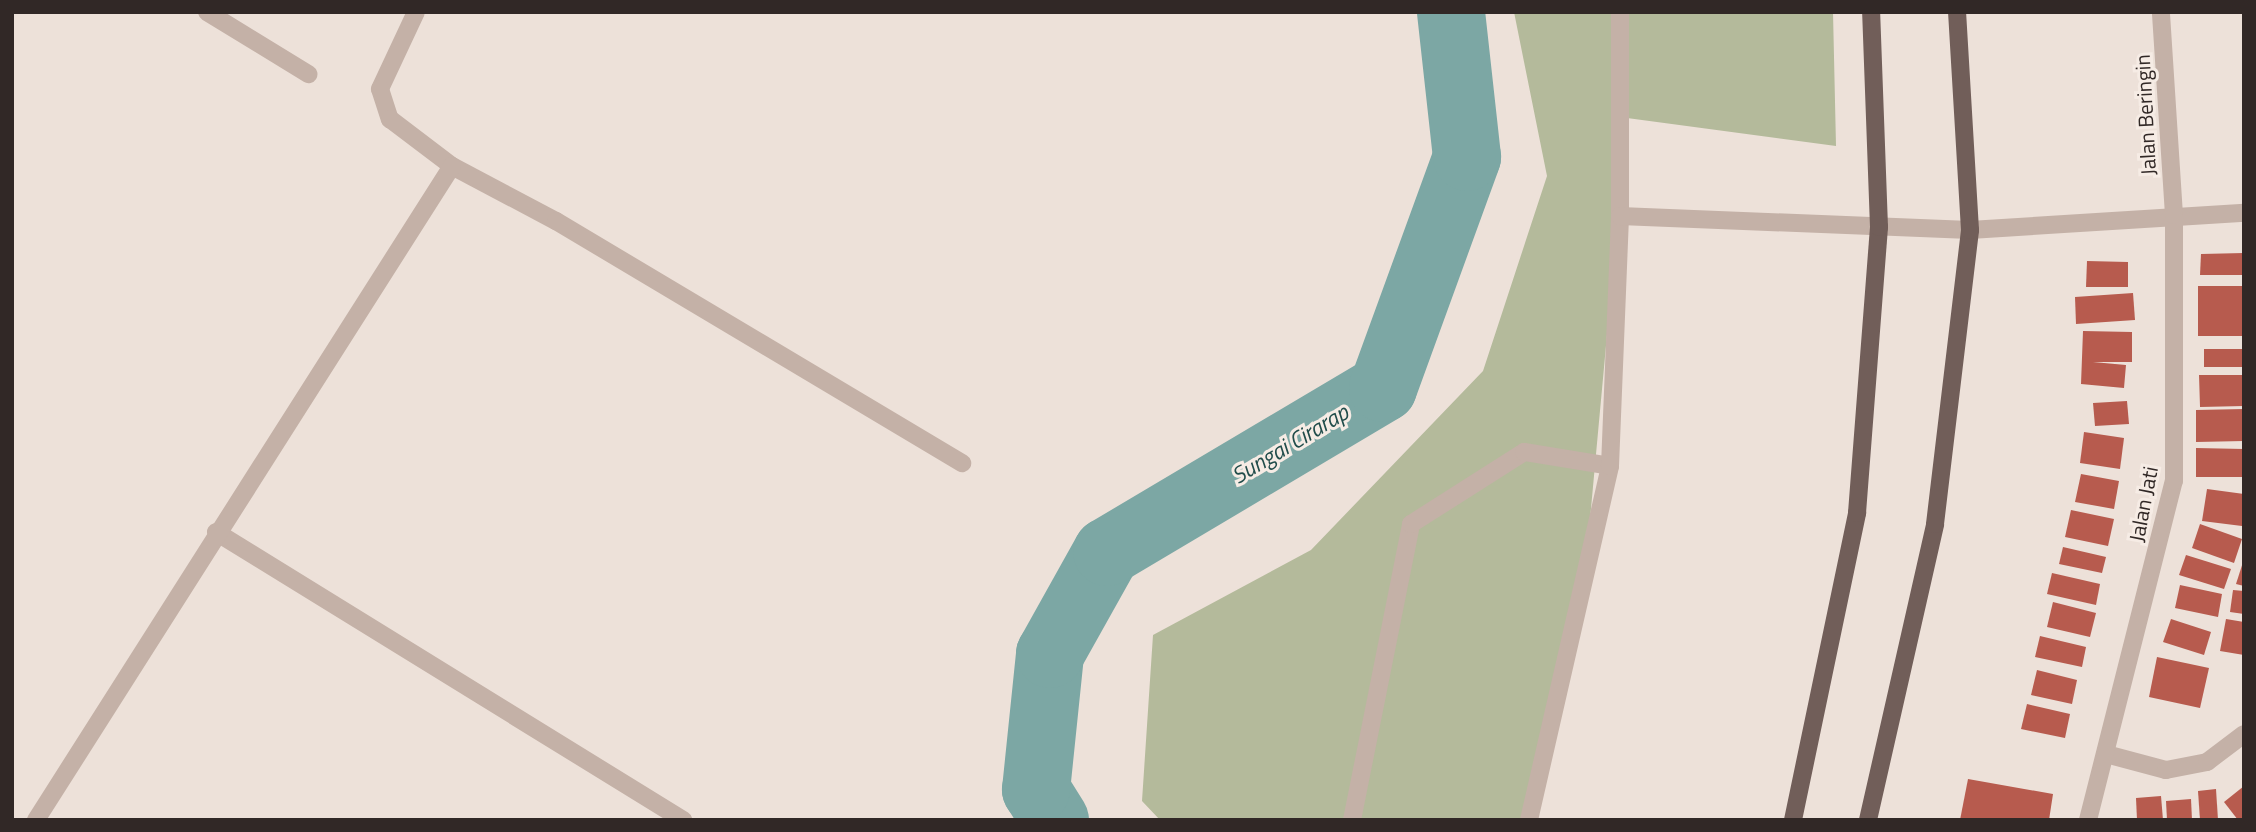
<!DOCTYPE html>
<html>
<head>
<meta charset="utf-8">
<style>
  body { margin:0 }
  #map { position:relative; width:2256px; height:832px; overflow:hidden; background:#ede1d9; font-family:"Titillium Web",sans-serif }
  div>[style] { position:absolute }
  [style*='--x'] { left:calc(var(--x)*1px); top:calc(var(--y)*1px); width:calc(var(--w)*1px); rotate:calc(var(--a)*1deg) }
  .green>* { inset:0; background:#b4ba9b }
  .river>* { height:68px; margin:-34px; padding:0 34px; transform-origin:34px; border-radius:34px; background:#7ca7a4 }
  .building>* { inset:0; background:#b75b4e }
  .minor>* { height:18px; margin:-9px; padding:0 9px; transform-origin:9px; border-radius:9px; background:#c4b1a7 }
  .major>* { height:18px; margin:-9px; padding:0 9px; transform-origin:9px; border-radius:9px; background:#715e59 }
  span { translate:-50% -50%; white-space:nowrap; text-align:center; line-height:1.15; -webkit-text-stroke:6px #f6ece5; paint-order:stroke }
  .street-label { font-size:21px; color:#312826 }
  .water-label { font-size:23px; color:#214d4b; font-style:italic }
  .frame { position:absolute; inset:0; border:14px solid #312826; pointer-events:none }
</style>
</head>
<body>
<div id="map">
  <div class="green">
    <i style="clip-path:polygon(1514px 12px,1833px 12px,1836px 146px,1627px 118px,1588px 541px,1522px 820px,1160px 820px,1142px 801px,1153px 635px,1311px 550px,1483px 371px,1547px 176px)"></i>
  </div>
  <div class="river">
    <i style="--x:1055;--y:820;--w:36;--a:-122"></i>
    <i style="--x:1036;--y:790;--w:137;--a:-84.1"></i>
    <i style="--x:1050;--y:654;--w:117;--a:-60.8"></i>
    <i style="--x:1107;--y:552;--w:321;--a:-30.7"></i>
    <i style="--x:1383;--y:388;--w:246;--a:-70"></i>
    <i style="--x:1467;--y:157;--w:146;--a:-96.3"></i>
  </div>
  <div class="building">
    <i style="clip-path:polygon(2244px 253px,2244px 275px,2200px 275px,2201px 254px)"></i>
    <i style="clip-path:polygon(2087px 261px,2128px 262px,2128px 287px,2086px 287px)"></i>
    <i style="clip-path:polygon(2198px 286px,2244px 286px,2244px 336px,2198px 336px)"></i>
    <i style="clip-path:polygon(2133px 293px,2135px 320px,2076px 324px,2075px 297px)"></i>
    <i style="clip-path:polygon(2083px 331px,2132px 332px,2132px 362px,2093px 362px,2126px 365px,2124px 388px,2081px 384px)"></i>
    <i style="clip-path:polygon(2204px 349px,2244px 349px,2244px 367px,2204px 367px)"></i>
    <i style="clip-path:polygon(2199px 375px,2244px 375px,2244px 406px,2200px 407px)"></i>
    <i style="clip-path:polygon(2127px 401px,2129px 424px,2095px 426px,2093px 403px)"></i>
    <i style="clip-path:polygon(2244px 409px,2244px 441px,2196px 442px,2196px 410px)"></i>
    <i style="clip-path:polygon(2084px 432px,2124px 438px,2120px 469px,2080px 463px)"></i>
    <i style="clip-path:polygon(2196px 448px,2244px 449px,2244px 477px,2196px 477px)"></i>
    <i style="clip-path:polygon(2081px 474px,2119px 481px,2114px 509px,2075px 502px)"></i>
    <i style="clip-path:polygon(2207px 489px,2244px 494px,2242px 526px,2202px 521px)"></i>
    <i style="clip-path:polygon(2071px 510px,2114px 519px,2108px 546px,2065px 537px)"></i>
    <i style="clip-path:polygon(2200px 524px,2242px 539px,2234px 563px,2192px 548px)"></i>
    <i style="clip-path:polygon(2063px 547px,2106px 557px,2102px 573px,2059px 564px)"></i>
    <i style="clip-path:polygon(2186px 555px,2231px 569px,2224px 589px,2179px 575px)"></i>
    <i style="clip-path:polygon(2244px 559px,2244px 586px,2236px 584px)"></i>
    <i style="clip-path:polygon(2052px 573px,2100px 584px,2096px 605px,2047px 594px)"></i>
    <i style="clip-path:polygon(2180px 585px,2222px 594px,2218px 617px,2175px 608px)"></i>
    <i style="clip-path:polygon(2233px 590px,2244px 591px,2244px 614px,2230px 612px)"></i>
    <i style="clip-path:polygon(2053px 602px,2096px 613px,2090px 637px,2047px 627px)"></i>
    <i style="clip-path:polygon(2171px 619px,2211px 632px,2204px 655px,2163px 642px)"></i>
    <i style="clip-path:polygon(2226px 619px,2244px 622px,2244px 655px,2220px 651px)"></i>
    <i style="clip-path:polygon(2040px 636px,2086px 647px,2082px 667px,2035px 657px)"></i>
    <i style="clip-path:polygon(2157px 657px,2209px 668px,2200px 708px,2149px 697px)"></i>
    <i style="clip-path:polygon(2037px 670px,2077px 680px,2072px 704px,2031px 695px)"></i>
    <i style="clip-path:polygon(2027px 704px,2070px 714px,2065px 738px,2021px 729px)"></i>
    <i style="clip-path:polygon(1968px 779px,2053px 794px,2049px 820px,1960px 820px)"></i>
    <i style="clip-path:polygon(2244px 786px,2244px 820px,2238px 820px,2224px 802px)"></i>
    <i style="clip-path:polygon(2216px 789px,2218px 820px,2200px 820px,2198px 791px)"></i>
    <i style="clip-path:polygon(2161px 796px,2163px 820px,2137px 820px,2136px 798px)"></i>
    <i style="clip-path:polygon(2191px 799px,2192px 820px,2167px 820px,2166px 801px)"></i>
  </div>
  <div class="minor">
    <i style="--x:207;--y:12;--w:119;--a:31.5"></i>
    <i style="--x:416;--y:12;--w:85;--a:115.1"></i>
    <i style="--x:380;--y:89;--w:32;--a:72"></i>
    <i style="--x:390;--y:119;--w:78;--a:37.2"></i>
    <i style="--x:452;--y:166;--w:118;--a:27.9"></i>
    <i style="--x:556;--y:221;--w:473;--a:30.8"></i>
    <i style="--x:1620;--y:216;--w:204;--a:-90"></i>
    <i style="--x:216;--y:532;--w:549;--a:31.66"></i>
    <i style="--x:2106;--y:754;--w:62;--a:14.9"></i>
    <i style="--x:2166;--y:770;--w:42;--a:-11"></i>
    <i style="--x:2207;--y:762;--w:46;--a:-37.1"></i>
    <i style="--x:36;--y:820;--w:775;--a:-57.54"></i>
    <i style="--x:1352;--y:820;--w:302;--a:-78.7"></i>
    <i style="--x:1411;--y:524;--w:134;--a:-32.5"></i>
    <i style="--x:1524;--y:452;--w:87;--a:9.2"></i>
    <i style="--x:1529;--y:820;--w:363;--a:-77.1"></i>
    <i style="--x:1610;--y:466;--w:250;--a:-87.7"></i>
    <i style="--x:1620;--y:216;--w:350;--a:2.3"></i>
    <i style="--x:1970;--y:230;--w:275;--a:-3.6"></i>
    <i style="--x:2088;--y:820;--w:350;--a:-75.8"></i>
    <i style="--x:2174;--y:481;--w:266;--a:-90"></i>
    <i style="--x:2174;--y:215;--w:203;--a:-93.7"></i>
  </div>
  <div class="major">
    <i style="--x:1793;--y:820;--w:314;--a:-78.2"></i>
    <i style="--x:1857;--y:513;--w:287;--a:-85.6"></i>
    <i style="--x:1879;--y:227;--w:215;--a:-92.1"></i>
    <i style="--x:1868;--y:820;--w:303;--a:-77.2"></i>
    <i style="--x:1935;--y:524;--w:296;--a:-83.2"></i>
    <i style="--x:1970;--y:230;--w:218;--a:-93.4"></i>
  </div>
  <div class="street-label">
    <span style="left:2145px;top:115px;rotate:-93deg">Jalan Beringin</span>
    <span style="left:2143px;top:504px;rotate:-79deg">Jalan Jati</span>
  </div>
  <div class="water-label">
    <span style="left:1290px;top:444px;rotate:-31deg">Sungai Cirarap</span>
  </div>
  <div class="frame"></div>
</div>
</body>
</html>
